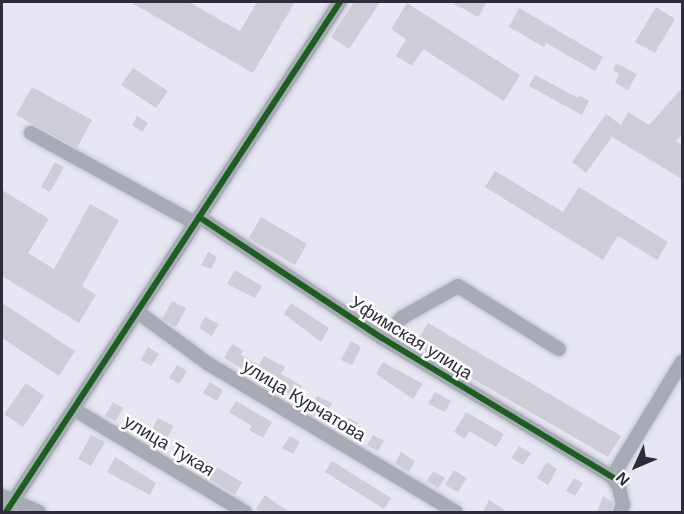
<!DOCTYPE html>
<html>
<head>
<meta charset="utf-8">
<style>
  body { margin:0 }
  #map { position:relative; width:684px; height:514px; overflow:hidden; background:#e7e7f4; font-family:Arial,sans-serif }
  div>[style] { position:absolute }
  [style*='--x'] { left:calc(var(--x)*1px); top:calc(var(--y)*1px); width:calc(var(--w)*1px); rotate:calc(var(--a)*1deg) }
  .building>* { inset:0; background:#cfcdd8 }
  .roads { filter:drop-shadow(0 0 2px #c3c3ce) drop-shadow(0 0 2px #c3c3ce) }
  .minor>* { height:14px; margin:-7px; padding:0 7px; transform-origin:7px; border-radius:7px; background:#a6abb5 }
  .cycleway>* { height:6px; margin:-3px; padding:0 3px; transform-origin:3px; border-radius:3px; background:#1b5e20 }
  span { translate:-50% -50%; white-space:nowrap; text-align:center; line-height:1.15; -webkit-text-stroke:5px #fff; paint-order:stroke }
  .street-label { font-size:18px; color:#2d2d39 }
  .frame { position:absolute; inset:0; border:3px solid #2d2d39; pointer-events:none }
  .north { position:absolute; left:606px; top:436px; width:60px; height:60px; -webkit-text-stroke:4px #fff; paint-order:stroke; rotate:226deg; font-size:16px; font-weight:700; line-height:24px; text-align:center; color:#2d2d39 }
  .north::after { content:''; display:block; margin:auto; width:21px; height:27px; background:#2d2d39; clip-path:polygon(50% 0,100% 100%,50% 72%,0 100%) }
</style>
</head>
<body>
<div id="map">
  <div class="building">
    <i style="clip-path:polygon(130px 2px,189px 2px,240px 31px,257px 2px,295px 2px,253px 73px)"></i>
    <i style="clip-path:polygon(354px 2px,380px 2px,349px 49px,331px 37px)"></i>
    <i style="clip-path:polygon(451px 2px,487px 2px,478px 17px)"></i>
    <i style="clip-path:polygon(407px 3px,520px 75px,504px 101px,423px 49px,412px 66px,396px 56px,406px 39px,391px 29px)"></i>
    <i style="clip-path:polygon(656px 7px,675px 19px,655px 53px,635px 42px)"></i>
    <i style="clip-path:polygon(519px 8px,603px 57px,595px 71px,546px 43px,544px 47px,509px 27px)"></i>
    <i style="clip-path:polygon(616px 63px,637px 74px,628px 90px,615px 83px,619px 74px,613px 70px)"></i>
    <i style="clip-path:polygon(133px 68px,168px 91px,156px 108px,121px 85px)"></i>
    <i style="clip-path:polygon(535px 75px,578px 98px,579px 95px,589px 101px,582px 115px,529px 86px)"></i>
    <i style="clip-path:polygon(32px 87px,92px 120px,77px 148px,16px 115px)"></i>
    <i style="clip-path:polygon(682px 88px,682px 134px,676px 141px,682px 145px,682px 179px,612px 137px,586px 173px,572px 162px,606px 114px,621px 125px,628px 112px,649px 125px)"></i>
    <i style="clip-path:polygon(137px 116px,148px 123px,142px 132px,132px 125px)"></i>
    <i style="clip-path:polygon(55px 162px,64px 167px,50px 192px,41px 187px)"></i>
    <i style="clip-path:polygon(495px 171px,563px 212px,579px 187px,668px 242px,657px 260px,618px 236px,603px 260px,485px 187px)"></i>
    <i style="clip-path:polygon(2px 190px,49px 219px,28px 253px,54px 269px,90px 204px,119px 220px,82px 286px,96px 295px,79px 323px,2px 276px)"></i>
    <i style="clip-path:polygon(261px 217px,307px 244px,295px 265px,249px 238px)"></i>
    <i style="clip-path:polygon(208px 252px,217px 257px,211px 269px,201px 265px)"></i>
    <i style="clip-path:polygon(235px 270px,262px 286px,255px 298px,227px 284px)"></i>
    <i style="clip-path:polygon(172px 301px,186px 308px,176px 327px,162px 319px)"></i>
    <i style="clip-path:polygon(2px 303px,75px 351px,59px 376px,2px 338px)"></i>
    <i style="clip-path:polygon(291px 303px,329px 328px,321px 342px,284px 314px)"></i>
    <i style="clip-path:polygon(205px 317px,219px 324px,212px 336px,199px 328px)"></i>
    <i style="clip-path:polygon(428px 323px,621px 436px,608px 457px,449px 365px,451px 362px,442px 356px,440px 359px,415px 345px)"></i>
    <i style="clip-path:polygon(351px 341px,361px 347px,352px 365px,341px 360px)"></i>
    <i style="clip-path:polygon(232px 344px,243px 350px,241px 355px,259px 365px,264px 356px,285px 367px,281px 374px,302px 386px,295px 399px,224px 358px)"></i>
    <i style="clip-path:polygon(148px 347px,159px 354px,151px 366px,141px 360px)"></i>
    <i style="clip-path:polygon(383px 362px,423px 384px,413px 399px,376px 374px)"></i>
    <i style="clip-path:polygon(177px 365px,187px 371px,179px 384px,169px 378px)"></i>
    <i style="clip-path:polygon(210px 382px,223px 390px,217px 401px,203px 393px)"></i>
    <i style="clip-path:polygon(26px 383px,44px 396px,23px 427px,4px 414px)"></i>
    <i style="clip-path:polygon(435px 392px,451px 401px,445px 412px,428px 404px)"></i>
    <i style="clip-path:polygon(317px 396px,332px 403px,325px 419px,310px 411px)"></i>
    <i style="clip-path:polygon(236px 401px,272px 422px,263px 438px,249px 430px,252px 426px,229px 412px)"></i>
    <i style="clip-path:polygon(113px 402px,123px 408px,116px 421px,105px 416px)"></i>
    <i style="clip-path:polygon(466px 412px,504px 434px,496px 447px,469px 431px,465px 439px,454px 432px)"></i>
    <i style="clip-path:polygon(158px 418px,174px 426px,166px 440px,151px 431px)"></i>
    <i style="clip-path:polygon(348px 418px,358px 423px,352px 436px,342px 431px)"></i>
    <i style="clip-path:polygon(91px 435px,105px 442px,91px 466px,78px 459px)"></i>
    <i style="clip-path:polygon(373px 435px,384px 441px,378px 451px,367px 445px)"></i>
    <i style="clip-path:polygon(290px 436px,300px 442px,293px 454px,282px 448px)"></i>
    <i style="clip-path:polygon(519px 446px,531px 453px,523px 465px,511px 458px)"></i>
    <i style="clip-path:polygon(185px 449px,242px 482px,235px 495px,179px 460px)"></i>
    <i style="clip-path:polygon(401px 452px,415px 461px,409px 472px,395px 463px)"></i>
    <i style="clip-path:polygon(115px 457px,156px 483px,150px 495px,107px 472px)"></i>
    <i style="clip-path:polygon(332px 461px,391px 498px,384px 509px,325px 472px)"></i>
    <i style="clip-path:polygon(547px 462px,557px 469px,548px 485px,537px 478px)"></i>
    <i style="clip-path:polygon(454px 470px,467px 478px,458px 492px,445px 485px)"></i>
    <i style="clip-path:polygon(433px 471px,445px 478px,438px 488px,427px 481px)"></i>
    <i style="clip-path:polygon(574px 478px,583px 483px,575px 496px,566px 491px)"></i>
    <i style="clip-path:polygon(265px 495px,277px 504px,292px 513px,262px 513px,256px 509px)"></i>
    <i style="clip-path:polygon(603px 496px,613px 502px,611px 513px,597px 513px)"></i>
    <i style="clip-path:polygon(489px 500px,509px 513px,482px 513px)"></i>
  </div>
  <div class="roads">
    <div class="minor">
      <i style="--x:31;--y:133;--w:187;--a:28.8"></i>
      <i style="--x:199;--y:217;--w:219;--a:33.5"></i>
      <i style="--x:382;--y:338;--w:269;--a:31.1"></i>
      <i style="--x:139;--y:313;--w:84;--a:36.3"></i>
      <i style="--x:207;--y:363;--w:290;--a:30.9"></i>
      <i style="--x:382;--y:338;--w:30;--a:-45"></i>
      <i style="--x:403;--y:317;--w:63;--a:-29.4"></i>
      <i style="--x:458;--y:286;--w:119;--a:32"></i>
      <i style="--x:75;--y:410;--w:198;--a:31"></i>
      <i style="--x:2;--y:496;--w:40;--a:23.4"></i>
      <i style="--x:6;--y:512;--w:610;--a:-56.78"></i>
      <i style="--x:620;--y:512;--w:8;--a:-67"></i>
      <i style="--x:623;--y:505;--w:18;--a:-103"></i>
      <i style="--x:619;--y:487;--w:12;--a:-125"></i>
      <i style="--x:612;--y:477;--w:135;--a:-58.7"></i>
    </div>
  </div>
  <div class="cycleway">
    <i style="--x:199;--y:217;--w:219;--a:33.5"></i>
    <i style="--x:382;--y:338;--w:269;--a:31.1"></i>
    <i style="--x:6;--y:512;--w:610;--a:-56.78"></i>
  </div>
  <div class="street-label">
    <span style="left:411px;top:338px;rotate:32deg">Уфимская улица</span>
    <span style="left:304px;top:401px;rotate:31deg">улица Курчатова</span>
    <span style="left:169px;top:446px;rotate:31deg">улица Тукая</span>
  </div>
  <div class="frame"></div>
  <div class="north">N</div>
</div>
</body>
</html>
